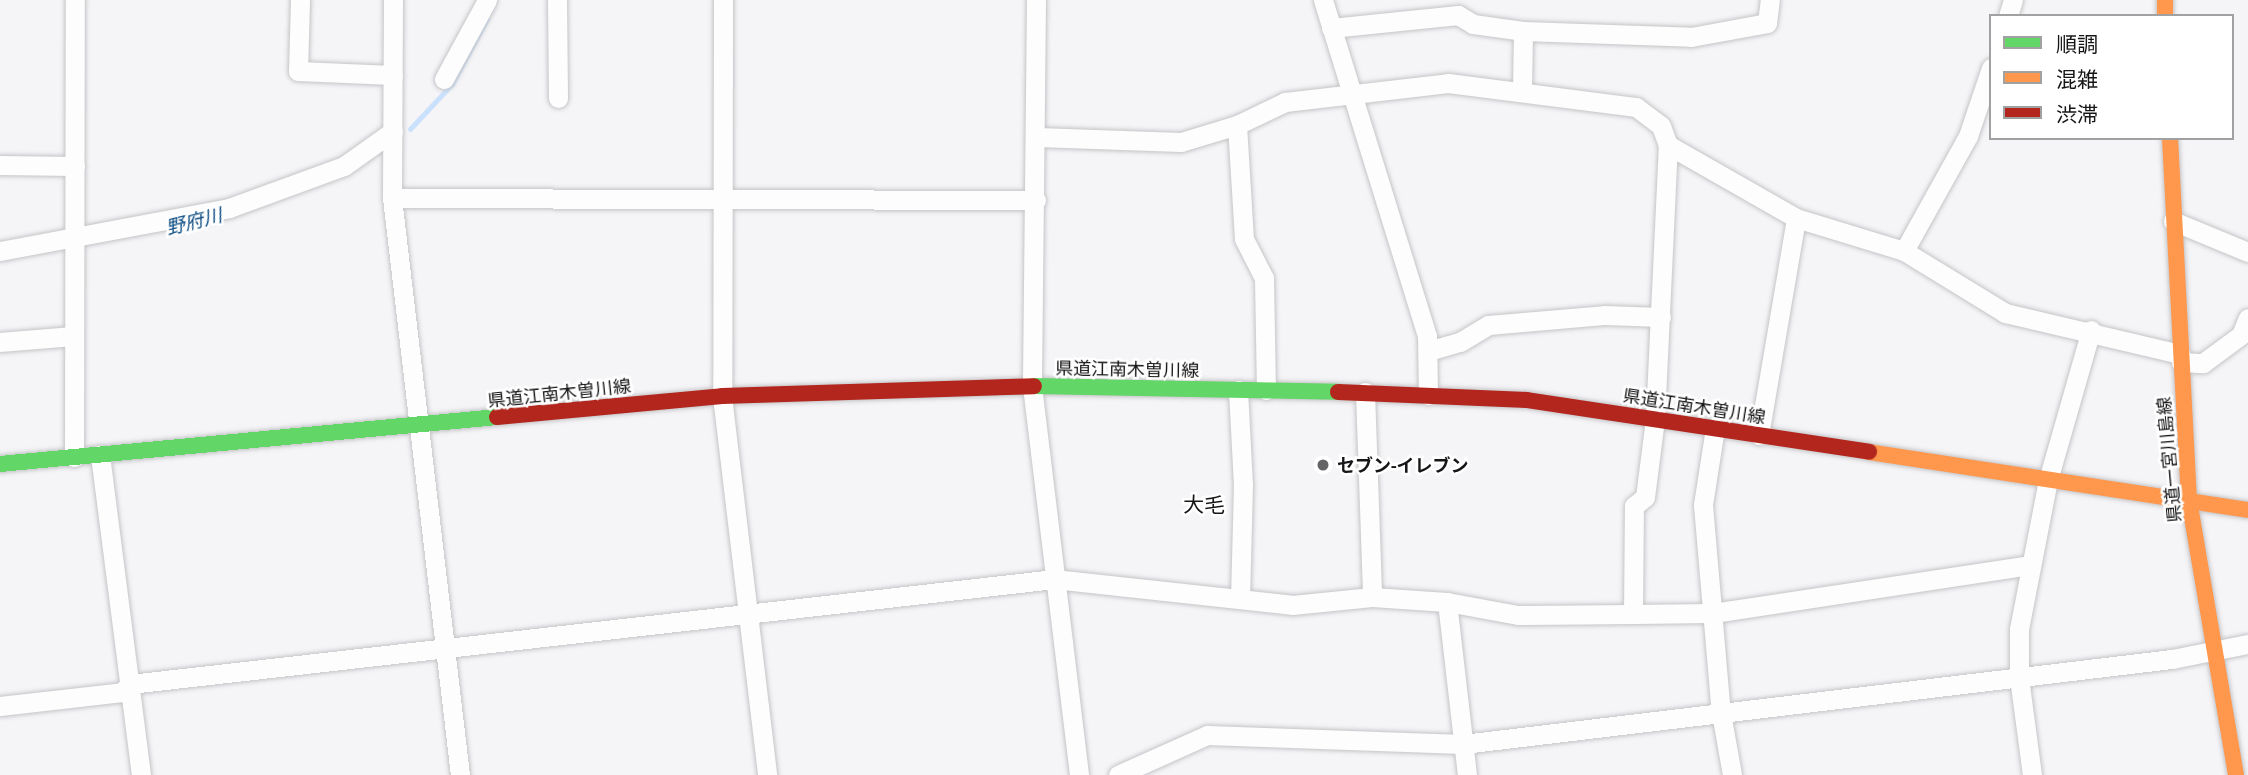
<!DOCTYPE html>
<html>
<head>
<meta charset="utf-8">
<style>
  body { margin:0 }
  #map { position:relative; width:2248px; height:775px; overflow:hidden; background:#f5f4f7; font-family:"Noto Serif","Noto Sans JP",serif }
  div>[style] { position:absolute }
  [style*='--x'] { left:calc(var(--x)*1px); top:calc(var(--y)*1px); width:calc(var(--w)*1px); rotate:calc(var(--a)*1deg) }
  .stream>* { height:5px; margin:-2.5px; padding:0 2.5px; transform-origin:2.5px; border-radius:2.5px; background:#cae1fd }
  .roads { filter:drop-shadow(0 0 2px #c5c5c7) drop-shadow(0 0 2px #c5c5c7) }
  .street>* { height:19px; margin:-9.5px; padding:0 9.5px; transform-origin:9.5px; border-radius:9.5px; background:#fefdfe }
  .fast>* { height:16px; margin:-8px; padding:0 8px; transform-origin:8px; border-radius:8px; background:#63d668 }
  .slow>* { height:16px; margin:-8px; padding:0 8px; transform-origin:8px; border-radius:8px; background:#ff974d }
  .jam>* { height:16px; margin:-8px; padding:0 8px; transform-origin:8px; border-radius:8px; background:#b3261e }
  .dots>* { width:19px; height:19px; translate:-50% -50%; box-sizing:border-box; border:4px solid #fff; border-radius:50% }
  span { translate:-50% -50%; white-space:nowrap; text-align:center; line-height:1.15; -webkit-text-stroke:5px #fff; paint-order:stroke }
  .street-label { font-size:18px; color:#161517 }
  .poi-label { font-size:18px; color:#161517; font-weight:700 }
  .left { translate:0 -50%; text-align:left }
  .water-label { font-size:19px; color:#084980; font-style:italic }
  .quarter-label { font-size:21px; color:#161517 }
  .legend { position:absolute; left:1989px; top:14px; width:245px; height:126px; box-sizing:border-box; background:#fff; border:2px solid #a2a1a2; margin:0; padding:9px 12px; list-style:none; font-size:21px; color:#161517 }
  .legend li { display:flex; align-items:center; gap:14px; height:35px }
  .legend b { width:35px; border:2px solid #a2a1a2 }
</style>
</head>
<body>
<div id="map">
  <div class="stream">
    <i style="--x:410;--y:129;--w:62;--a:-47"></i>
    <i style="--x:452;--y:84;--w:74;--a:-61.7"></i>
  </div>
  <div class="roads">
    <div class="street">
      <i style="--x:300;--y:0;--w:71;--a:91.6"></i>
      <i style="--x:298;--y:71;--w:95;--a:2.4"></i>
      <i style="--x:393;--y:0;--w:198;--a:90.3"></i>
      <i style="--x:392;--y:198;--w:581;--a:83.28"></i>
      <i style="--x:557;--y:0;--w:98;--a:89.4"></i>
      <i style="--x:723;--y:0;--w:396;--a:90.1"></i>
      <i style="--x:722;--y:396;--w:382;--a:83.2"></i>
      <i style="--x:1036;--y:0;--w:386;--a:90.6"></i>
      <i style="--x:1032;--y:386;--w:392;--a:83.1"></i>
      <i style="--x:1323;--y:0;--w:352;--a:72.8"></i>
      <i style="--x:1427;--y:336;--w:59;--a:89"></i>
      <i style="--x:2008;--y:16;--w:17;--a:-73"></i>
      <i style="--x:1331;--y:28;--w:128;--a:-5.8"></i>
      <i style="--x:1458;--y:15;--w:17;--a:31"></i>
      <i style="--x:1473;--y:24;--w:50;--a:8"></i>
      <i style="--x:1523;--y:31;--w:168;--a:2"></i>
      <i style="--x:1691;--y:37;--w:77;--a:-10.4"></i>
      <i style="--x:1767;--y:23;--w:23;--a:-83"></i>
      <i style="--x:444;--y:79;--w:90;--a:-61.4"></i>
      <i style="--x:1522;--y:89;--w:58;--a:-89"></i>
      <i style="--x:1237;--y:125;--w:114;--a:86.5"></i>
      <i style="--x:1244;--y:239;--w:44;--a:62.9"></i>
      <i style="--x:1264;--y:278;--w:112;--a:89"></i>
      <i style="--x:1037;--y:137;--w:144;--a:2"></i>
      <i style="--x:1181;--y:142;--w:59;--a:-16.9"></i>
      <i style="--x:1237;--y:125;--w:53;--a:-25.6"></i>
      <i style="--x:1285;--y:102;--w:164;--a:-6.6"></i>
      <i style="--x:1448;--y:83;--w:190;--a:7.3"></i>
      <i style="--x:1636;--y:107;--w:31;--a:37"></i>
      <i style="--x:1661;--y:126;--w:20;--a:70"></i>
      <i style="--x:1668;--y:145;--w:147;--a:29.7"></i>
      <i style="--x:1796;--y:218;--w:113;--a:17"></i>
      <i style="--x:1904;--y:251;--w:119;--a:31.5"></i>
      <i style="--x:2005;--y:313;--w:180;--a:13.2"></i>
      <i style="--x:0;--y:165;--w:75;--a:0.8"></i>
      <i style="--x:392;--y:198;--w:644;--a:0.18"></i>
      <i style="--x:2173;--y:221;--w:81;--a:22.5"></i>
      <i style="--x:0;--y:251;--w:233;--a:-10.6"></i>
      <i style="--x:229;--y:208;--w:122;--a:-20.1"></i>
      <i style="--x:344;--y:166;--w:60;--a:-35.5"></i>
      <i style="--x:1904;--y:251;--w:132;--a:-60.9"></i>
      <i style="--x:1968;--y:136;--w:72;--a:-71.3"></i>
      <i style="--x:0;--y:342;--w:73;--a:-4.7"></i>
      <i style="--x:1428;--y:351;--w:33;--a:-16"></i>
      <i style="--x:1460;--y:342;--w:33;--a:-31"></i>
      <i style="--x:1488;--y:325;--w:116;--a:-4.9"></i>
      <i style="--x:1604;--y:315;--w:57;--a:2"></i>
      <i style="--x:2181;--y:362;--w:22;--a:3"></i>
      <i style="--x:2203;--y:363;--w:47;--a:-36.4"></i>
      <i style="--x:2241;--y:335;--w:18;--a:-68"></i>
      <i style="--x:1238;--y:390;--w:94;--a:87"></i>
      <i style="--x:1243;--y:484;--w:115;--a:91.5"></i>
      <i style="--x:1365;--y:392;--w:205;--a:88"></i>
      <i style="--x:1715;--y:428;--w:78;--a:98.9"></i>
      <i style="--x:1703;--y:505;--w:209;--a:85.1"></i>
      <i style="--x:1721;--y:713;--w:63;--a:79.9"></i>
      <i style="--x:1759;--y:435;--w:220;--a:-80.3"></i>
      <i style="--x:100;--y:455;--w:323;--a:82.7"></i>
      <i style="--x:74;--y:457;--w:457;--a:-89.9"></i>
      <i style="--x:1447;--y:602;--w:174;--a:83.4"></i>
      <i style="--x:1633;--y:614;--w:108;--a:-89.5"></i>
      <i style="--x:1634;--y:506;--w:14;--a:-39"></i>
      <i style="--x:1645;--y:497;--w:79;--a:-82.7"></i>
      <i style="--x:1655;--y:419;--w:274;--a:-87.3"></i>
      <i style="--x:0;--y:706;--w:123;--a:-6.5"></i>
      <i style="--x:122;--y:692;--w:11;--a:-45"></i>
      <i style="--x:130;--y:684;--w:930;--a:-6.48"></i>
      <i style="--x:1054;--y:579;--w:239;--a:6.2"></i>
      <i style="--x:1292;--y:605;--w:80;--a:-5.7"></i>
      <i style="--x:1372;--y:597;--w:75;--a:3.8"></i>
      <i style="--x:1447;--y:602;--w:72;--a:10.4"></i>
      <i style="--x:1518;--y:615;--w:115;--a:-0.5"></i>
      <i style="--x:1633;--y:614;--w:80;--a:-0.7"></i>
      <i style="--x:1713;--y:613;--w:320;--a:-8.6"></i>
      <i style="--x:1118;--y:775;--w:98;--a:-24.2"></i>
      <i style="--x:1207;--y:735;--w:256;--a:2"></i>
      <i style="--x:1463;--y:744;--w:714;--a:-6.84"></i>
      <i style="--x:2172;--y:659;--w:77;--a:-11.2"></i>
      <i style="--x:2032;--y:775;--w:98;--a:-97.6"></i>
      <i style="--x:2019;--y:678;--w:49;--a:-90"></i>
      <i style="--x:2019;--y:629;--w:152;--a:-79"></i>
      <i style="--x:2048;--y:480;--w:156;--a:-74"></i>
    </div>
    <div class="fast">
      <i style="--x:1034;--y:386;--w:304;--a:1.1"></i>
      <i style="--x:0;--y:464;--w:499;--a:-5.4"></i>
    </div>
    <div class="slow">
      <i style="--x:2165;--y:0;--w:16;--a:90"></i>
      <i style="--x:2170;--y:138;--w:362;--a:87"></i>
      <i style="--x:2189;--y:500;--w:279;--a:80.3"></i>
      <i style="--x:1869;--y:452;--w:383;--a:8.7"></i>
    </div>
    <div class="jam">
      <i style="--x:1338;--y:392;--w:189;--a:2.4"></i>
      <i style="--x:1527;--y:400;--w:346;--a:8.6"></i>
      <i style="--x:497;--y:417;--w:226;--a:-5.3"></i>
      <i style="--x:722;--y:396;--w:312;--a:-1.8"></i>
    </div>
  </div>
  <div class="dots">
    <i style="left:1323px;top:465px;background:#646365"></i>
  </div>
  <div class="street-label">
    <span style="left:1127px;top:369px;rotate:1deg">県道江南木曽川線</span>
    <span style="left:559px;top:393px;rotate:-6deg">県道江南木曽川線</span>
    <span style="left:1694px;top:406px;rotate:9deg">県道江南木曽川線</span>
    <span style="left:2169px;top:460px;rotate:-95deg">県道一宮川島線</span>
  </div>
  <div class="poi-label">
    <span class="left" style="left:1337px;top:465px">セブン-イレブン</span>
  </div>
  <div class="water-label">
    <span style="left:194px;top:222px;rotate:-14deg">野府川</span>
  </div>
  <div class="quarter-label">
    <span style="left:1204px;top:504px">大毛</span>
  </div>
  <ul class="legend">
  <li><b style="height:9px;background:#63d668"></b>順調</li>
  <li><b style="height:9px;background:#ff974d"></b>混雑</li>
  <li><b style="height:9px;background:#b3261e"></b>渋滞</li>
  </ul>
</div>
</body>
</html>
